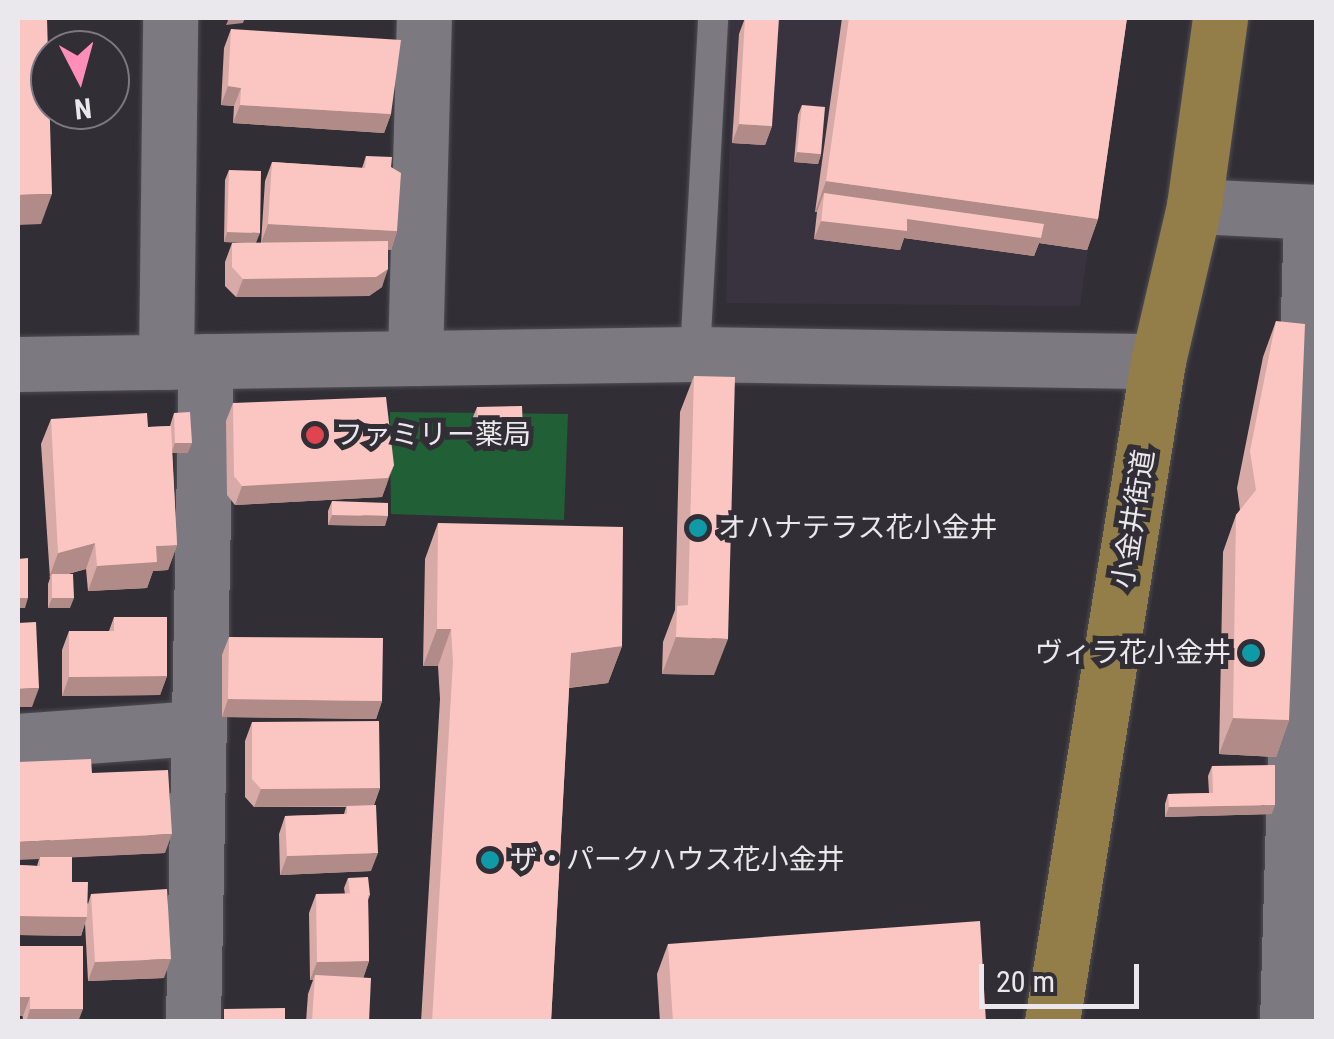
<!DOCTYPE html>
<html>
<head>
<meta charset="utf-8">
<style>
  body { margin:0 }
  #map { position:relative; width:1334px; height:1039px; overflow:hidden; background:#312e35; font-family:"Roboto Condensed","Noto Sans JP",sans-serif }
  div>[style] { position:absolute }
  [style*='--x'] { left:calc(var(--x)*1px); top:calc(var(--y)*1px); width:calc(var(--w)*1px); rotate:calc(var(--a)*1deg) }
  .built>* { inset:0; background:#393340 }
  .green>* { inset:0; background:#215f36 }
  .roads { filter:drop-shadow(0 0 2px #4f4d53) drop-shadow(0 0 2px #4f4d53) }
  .lane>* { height:30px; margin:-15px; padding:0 15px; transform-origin:15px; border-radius:15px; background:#7c7981 }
  .street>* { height:55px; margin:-27.5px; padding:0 27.5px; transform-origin:27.5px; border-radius:27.5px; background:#7c7981 }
  .primary>* { height:55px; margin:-27.5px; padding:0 27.5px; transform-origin:27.5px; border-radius:27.5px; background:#937e49 }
  .wall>* { inset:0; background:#d8aaa7 }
  .shaded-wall>* { inset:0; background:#b08b88 }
  .building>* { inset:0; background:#fbc6c2 }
  .dots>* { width:28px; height:28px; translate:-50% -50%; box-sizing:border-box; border:5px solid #312e35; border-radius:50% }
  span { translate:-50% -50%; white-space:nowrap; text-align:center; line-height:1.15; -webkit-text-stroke:10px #312e35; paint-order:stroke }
  .poi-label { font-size:28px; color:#eae8ed }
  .left { translate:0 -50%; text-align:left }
  .right { translate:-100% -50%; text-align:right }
  .street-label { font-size:28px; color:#eae8ed }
  .frame { position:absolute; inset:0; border:20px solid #eae8ed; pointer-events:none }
  .north { position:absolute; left:30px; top:30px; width:100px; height:100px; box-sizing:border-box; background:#312e35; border:2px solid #7b787f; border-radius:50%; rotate:174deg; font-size:28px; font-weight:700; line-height:40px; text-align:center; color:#eae8ed }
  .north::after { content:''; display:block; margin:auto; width:35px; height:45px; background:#ff8ebb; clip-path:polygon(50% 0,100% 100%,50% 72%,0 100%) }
  .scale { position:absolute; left:979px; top:964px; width:160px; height:45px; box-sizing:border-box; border:5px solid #eae8ed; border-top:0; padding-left:12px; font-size:30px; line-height:35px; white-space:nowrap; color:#eae8ed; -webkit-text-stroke:8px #312e35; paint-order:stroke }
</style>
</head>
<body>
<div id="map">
  <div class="built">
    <i style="clip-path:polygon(732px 18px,1121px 18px,1080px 306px,726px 303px)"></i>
  </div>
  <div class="green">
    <i style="clip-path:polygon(390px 412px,568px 414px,564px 520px,391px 514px)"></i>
  </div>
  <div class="roads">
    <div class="lane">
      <i style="--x:695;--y:354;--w:336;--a:-86.9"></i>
    </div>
    <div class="street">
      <i style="--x:1194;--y:206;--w:122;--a:2.8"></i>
      <i style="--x:415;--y:358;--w:340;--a:-88.5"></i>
      <i style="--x:166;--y:362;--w:344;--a:-89.3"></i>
      <i style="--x:18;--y:364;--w:677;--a:-0.85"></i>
      <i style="--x:695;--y:354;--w:463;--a:0.9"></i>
      <i style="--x:18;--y:741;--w:176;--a:-4.2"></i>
      <i style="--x:193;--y:1022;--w:661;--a:-88.87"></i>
      <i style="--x:1287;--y:1022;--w:810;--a:-88.3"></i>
    </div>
    <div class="primary">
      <i style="--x:1052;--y:1022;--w:669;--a:-80.89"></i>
      <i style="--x:1158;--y:361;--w:159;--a:-76.9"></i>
      <i style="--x:1194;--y:206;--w:190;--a:-82.1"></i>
    </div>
  </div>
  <div class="wall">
    <i style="clip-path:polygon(745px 18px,772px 126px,765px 145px,732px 143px,739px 34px)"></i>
    <i style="clip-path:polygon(842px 18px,1127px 18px,1098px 219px,1087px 250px,1039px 243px,1034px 256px,904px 238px,900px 250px,814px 239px,817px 212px,815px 212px)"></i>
    <i style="clip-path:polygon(231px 29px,391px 114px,384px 133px,233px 123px,234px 106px,221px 105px,224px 48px)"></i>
    <i style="clip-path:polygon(802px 105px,821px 154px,818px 164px,794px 162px,798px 115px)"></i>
    <i style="clip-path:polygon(366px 156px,391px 167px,397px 231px,391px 250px,388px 249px,382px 287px,369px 296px,236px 297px,225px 286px,225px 262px,232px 243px,247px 243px,224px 242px,225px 180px,229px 170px,256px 243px,261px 243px,265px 181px,272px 162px,362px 168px)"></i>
    <i style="clip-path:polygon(1276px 321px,1289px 720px,1276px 757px,1219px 754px,1223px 552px,1236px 515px,1240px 510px,1237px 488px,1263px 357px)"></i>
    <i style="clip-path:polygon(694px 376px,714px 675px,662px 674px,663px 642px,675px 610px,680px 412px)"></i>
    <i style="clip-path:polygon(233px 403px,387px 483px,382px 497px,235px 505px,227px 495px,226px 421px)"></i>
    <i style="clip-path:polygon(477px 407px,519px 440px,475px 441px,473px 417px)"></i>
    <i style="clip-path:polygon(174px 413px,188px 453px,172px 453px,177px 545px,168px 570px,153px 571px,147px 588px,88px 591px,86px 569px,68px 574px,70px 608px,48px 608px,48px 584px,50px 578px,41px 444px,51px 419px,148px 427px,170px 426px)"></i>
    <i style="clip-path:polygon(332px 501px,385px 526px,328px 525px,328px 511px)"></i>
    <i style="clip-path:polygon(438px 523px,622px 646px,608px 683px,569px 688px,551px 1022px,421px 1022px,440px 699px,438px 666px,423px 666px,425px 559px)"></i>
    <i style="clip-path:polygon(114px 617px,167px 676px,160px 695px,62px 696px,62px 650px,69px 631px,109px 631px)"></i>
    <i style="clip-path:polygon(229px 637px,382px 701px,376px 719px,222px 717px,222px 655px)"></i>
    <i style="clip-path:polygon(252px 722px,380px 788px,374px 805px,371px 871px,280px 875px,279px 834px,285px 816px,344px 814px,346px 807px,254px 807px,245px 797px,245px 741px)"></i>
    <i style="clip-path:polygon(1212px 766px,1272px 814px,1165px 817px,1165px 804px,1168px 794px,1209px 793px,1208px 776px)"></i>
    <i style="clip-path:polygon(92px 773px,165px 853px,72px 857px,72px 882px,88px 904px,91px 894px,164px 978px,88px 981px,85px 923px,81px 936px,18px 935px,18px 865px,37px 866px,39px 859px)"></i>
    <i style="clip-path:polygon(348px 878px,370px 895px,368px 900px,369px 961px,363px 978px,369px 1022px,306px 1022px,308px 994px,313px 980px,310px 980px,309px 913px,316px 894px,345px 894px,344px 888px)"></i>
    <i style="clip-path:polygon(668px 944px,986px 1022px,660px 1022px,657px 974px)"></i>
    <i style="clip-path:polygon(18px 946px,78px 1022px,23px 1022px)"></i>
  </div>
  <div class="shaded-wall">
    <i style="clip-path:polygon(229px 18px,245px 18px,243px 23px,226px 25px)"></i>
    <i style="clip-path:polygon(228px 86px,241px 88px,234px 106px,221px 105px)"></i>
    <i style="clip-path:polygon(240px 105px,391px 114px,384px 133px,233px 123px)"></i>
    <i style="clip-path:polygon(739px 124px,772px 126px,765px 145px,732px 143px)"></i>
    <i style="clip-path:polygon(797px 152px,821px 154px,818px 164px,794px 162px)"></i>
    <i style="clip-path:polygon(826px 181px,1098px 219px,1087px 250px,1039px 243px,1034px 256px,904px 238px,900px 250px,814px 239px,821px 221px,824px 193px,817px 212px,815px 212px)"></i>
    <i style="clip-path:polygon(52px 194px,41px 224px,18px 225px,18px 195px)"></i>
    <i style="clip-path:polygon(268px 224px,397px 231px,391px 250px,261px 243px)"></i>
    <i style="clip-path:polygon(227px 232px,260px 233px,256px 243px,224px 242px)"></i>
    <i style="clip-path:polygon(388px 269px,382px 287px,369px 296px,236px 297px,243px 279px)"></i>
    <i style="clip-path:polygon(523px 430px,519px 440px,475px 441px,478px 431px)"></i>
    <i style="clip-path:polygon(175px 443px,192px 443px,188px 453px,171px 453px)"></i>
    <i style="clip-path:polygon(394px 465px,382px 497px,235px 505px,242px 486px)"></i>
    <i style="clip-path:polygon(332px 515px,388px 516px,385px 526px,328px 525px)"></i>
    <i style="clip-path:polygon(95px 543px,86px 569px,52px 578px,52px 574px,49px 578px,58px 553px)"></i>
    <i style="clip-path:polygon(177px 545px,168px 570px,153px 571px,147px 588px,88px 591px,97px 566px,156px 546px)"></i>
    <i style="clip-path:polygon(18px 598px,28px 598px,25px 608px,18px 608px)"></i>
    <i style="clip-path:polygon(52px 598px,74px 598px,70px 608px,48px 608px)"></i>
    <i style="clip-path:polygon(437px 629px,451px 629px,438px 666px,423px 666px)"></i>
    <i style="clip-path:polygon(676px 637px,728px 639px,714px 675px,662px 674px)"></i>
    <i style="clip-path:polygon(622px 646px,608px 683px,558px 689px,571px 653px)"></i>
    <i style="clip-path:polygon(167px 676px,160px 695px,62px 696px,69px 677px)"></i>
    <i style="clip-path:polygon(39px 688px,32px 707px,18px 707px,18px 689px)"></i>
    <i style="clip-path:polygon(228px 699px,382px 701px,376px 719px,222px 717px)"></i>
    <i style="clip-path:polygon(1233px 718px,1289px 720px,1276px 757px,1219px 754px)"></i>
    <i style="clip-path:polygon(380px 788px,373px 806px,254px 807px,261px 789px)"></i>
    <i style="clip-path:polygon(1275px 805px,1272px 814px,1165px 817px,1169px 807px)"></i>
    <i style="clip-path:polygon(172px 834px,165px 853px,18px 860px,18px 842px)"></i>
    <i style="clip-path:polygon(378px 853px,371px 871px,280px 875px,287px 856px)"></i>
    <i style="clip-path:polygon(18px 916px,87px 917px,81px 936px,18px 935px)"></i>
    <i style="clip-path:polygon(171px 959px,164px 978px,88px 981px,95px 962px)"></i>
    <i style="clip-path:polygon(369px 961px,363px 979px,315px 975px,313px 980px,310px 980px,317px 962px)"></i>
    <i style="clip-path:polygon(18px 997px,30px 997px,23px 1016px,18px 1016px)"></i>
    <i style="clip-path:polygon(30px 1009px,83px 1009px,78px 1022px,26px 1022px)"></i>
  </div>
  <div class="building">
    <i style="clip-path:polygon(18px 18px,47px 18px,52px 194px,18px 195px)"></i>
    <i style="clip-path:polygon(745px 18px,779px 18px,772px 126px,739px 124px)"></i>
    <i style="clip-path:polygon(849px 18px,1127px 18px,1098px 219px,826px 181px)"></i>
    <i style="clip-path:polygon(231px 29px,401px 40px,391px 114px,240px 105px,241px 88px,228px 86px)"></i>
    <i style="clip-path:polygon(802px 105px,825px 107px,821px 154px,797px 152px)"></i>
    <i style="clip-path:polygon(366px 156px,392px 157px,391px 167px,401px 173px,397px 231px,268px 224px,272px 162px,365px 168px)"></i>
    <i style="clip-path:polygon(229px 170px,261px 171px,260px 233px,227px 232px)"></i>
    <i style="clip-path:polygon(824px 193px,1044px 224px,1041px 238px,907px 219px,907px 231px,821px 221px)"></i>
    <i style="clip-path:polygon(388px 241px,388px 269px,376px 277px,243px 279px,232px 267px,232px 243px)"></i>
    <i style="clip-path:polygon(1276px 321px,1305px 324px,1289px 720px,1233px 718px,1236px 515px,1256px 490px,1250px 451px)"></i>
    <i style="clip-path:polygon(694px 376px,735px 377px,728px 639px,676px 637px,677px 606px,688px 605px)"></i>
    <i style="clip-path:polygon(386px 397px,394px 465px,388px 478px,242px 486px,234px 476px,233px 403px)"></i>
    <i style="clip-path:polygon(522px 406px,523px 430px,478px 431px,477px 407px)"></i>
    <i style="clip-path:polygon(190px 412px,192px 443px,175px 443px,174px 413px)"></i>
    <i style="clip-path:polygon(147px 413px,148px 427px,171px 426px,177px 545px,156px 546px,157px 562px,97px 566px,95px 543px,58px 553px,51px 419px)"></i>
    <i style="clip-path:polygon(332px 501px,388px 503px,388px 516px,332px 515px)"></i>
    <i style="clip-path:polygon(438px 523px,623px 527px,622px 646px,571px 653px,551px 1022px,432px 1022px,453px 662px,451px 629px,437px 629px)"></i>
    <i style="clip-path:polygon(28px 558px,28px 598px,18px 598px,18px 559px)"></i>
    <i style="clip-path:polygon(52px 574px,73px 574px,74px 598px,52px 598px)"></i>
    <i style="clip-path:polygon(114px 617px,167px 617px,167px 676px,69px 677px,69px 631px,114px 631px)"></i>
    <i style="clip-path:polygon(36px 622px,39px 688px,18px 689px,18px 623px)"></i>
    <i style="clip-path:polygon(229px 637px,383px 638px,382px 701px,228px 699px)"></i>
    <i style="clip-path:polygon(379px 721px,380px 788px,261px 789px,252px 779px,252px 722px)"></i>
    <i style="clip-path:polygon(91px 759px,92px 773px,168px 770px,172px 834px,18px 842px,18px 762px)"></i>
    <i style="clip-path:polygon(1275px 765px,1275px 805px,1169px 807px,1168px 794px,1213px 793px,1212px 766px)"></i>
    <i style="clip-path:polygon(376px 805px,378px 853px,287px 856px,285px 816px,347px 814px,347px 806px)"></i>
    <i style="clip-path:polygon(40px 857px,72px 857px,72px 882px,88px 882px,87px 917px,18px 916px,18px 865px,40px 866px)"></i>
    <i style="clip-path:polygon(368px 877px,370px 895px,368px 895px,368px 893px,350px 894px,348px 878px)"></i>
    <i style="clip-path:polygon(167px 889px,171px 959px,95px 962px,91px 894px)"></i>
    <i style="clip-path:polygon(368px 893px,369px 961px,317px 962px,316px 894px)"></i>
    <i style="clip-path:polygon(980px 921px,986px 1022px,673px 1022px,668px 944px)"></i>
    <i style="clip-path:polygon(18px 946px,83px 946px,83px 1009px,30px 1009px,30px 997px,18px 997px)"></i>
    <i style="clip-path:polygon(315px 975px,371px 978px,369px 1022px,312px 1022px)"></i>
    <i style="clip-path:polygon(285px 1008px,285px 1022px,224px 1022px,224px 1009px)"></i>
  </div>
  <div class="dots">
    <i style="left:315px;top:435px;background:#e0444e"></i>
    <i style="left:698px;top:528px;background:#0f9aa8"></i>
    <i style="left:1251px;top:653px;background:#0f9aa8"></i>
    <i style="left:490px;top:860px;background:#0f9aa8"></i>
  </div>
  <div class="poi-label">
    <span class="left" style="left:335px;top:435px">ファミリー薬局</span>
    <span class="left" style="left:718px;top:528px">オハナテラス花小金井</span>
    <span class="right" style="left:1231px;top:653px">ヴィラ花小金井</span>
    <span class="left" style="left:510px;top:860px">ザ・パークハウス花小金井</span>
  </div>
  <div class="street-label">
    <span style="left:1134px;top:519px;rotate:-81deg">小金井街道</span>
  </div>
  <div class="frame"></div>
  <div class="north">N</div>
  <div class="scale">20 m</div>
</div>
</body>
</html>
